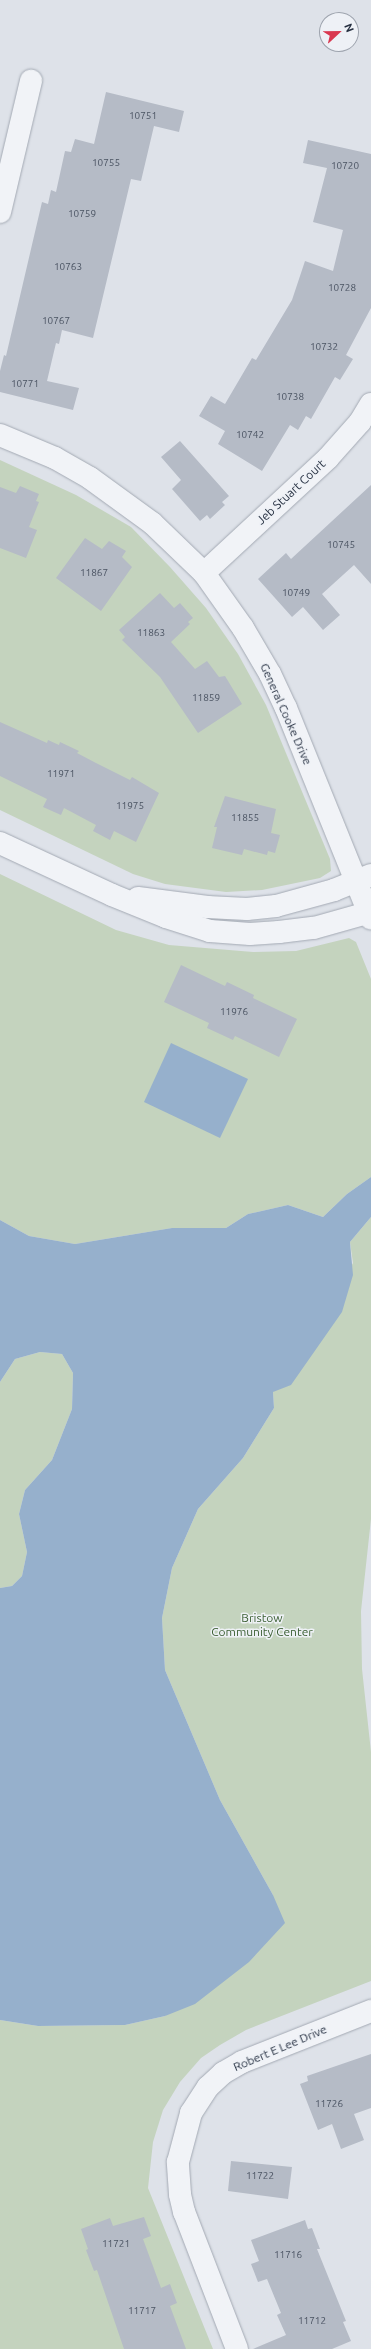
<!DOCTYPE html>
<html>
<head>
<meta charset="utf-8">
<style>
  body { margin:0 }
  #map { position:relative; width:371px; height:2349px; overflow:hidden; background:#dee2e9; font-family:Ubuntu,sans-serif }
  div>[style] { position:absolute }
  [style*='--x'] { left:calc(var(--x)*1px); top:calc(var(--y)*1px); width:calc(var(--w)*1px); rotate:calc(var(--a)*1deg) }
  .green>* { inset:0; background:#c4d3be }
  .water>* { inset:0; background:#96b0cc }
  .building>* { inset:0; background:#b5bbc6 }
  .roads { filter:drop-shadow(0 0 1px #a3a9b3) drop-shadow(0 0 1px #a3a9b3) }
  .minor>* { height:22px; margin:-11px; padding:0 11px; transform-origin:11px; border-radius:11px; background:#f1f3f7 }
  span { translate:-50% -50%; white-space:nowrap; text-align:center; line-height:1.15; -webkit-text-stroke:3px #eef1f6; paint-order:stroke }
  .number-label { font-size:10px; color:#4a5362 }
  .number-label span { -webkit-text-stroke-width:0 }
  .street-label { font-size:12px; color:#263041 }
  .park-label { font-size:12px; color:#3a5e32 }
  .north { position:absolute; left:319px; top:12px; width:40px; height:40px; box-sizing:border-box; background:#eef1f6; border:1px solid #9ea4ae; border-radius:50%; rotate:68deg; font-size:11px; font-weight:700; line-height:16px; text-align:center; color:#263041 }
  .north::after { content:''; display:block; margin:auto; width:14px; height:18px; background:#d93850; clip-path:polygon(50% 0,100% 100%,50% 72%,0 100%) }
</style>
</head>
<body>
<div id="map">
  <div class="green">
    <i style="clip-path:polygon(0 460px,76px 495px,131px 527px,170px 567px,206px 608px,238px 654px,266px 705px,330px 859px,331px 871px,320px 878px,262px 890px,226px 892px,165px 884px,133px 874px,0 810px)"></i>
    <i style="clip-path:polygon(0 874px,116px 930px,169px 945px,253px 952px,296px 951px,349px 938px,356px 942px,371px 979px,371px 1177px,347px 1194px,323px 1217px,288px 1205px,248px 1214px,226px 1228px,172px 1228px,75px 1244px,29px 1236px,0 1220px)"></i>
    <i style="clip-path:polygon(371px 1217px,371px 1519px,361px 1611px,362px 1669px,371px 1752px,371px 1981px,246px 2030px,220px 2045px,201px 2058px,180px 2082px,163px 2110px,153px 2142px,148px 2188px,213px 2349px,0 2349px,0 2020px,38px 2026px,125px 2025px,165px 2016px,273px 1895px,220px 1800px,165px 1670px,162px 1618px,172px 1568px,198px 1509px,243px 1458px,274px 1408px,273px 1392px,353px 1263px,350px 1242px)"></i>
    <i style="clip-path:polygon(40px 1352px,62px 1354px,73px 1373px,72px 1409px,52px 1460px,25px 1490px,19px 1514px,27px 1552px,22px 1576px,12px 1586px,0 1588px,0 1382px,15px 1359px)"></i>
  </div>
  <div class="water">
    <i style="clip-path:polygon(171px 1043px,248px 1079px,220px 1138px,144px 1102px)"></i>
    <i style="clip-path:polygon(371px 1177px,371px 1217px,350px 1242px,353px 1275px,342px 1312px,291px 1385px,273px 1392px,274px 1408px,243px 1458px,198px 1509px,172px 1568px,162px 1618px,165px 1670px,220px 1800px,273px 1895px,285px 1923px,249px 1962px,195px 2004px,165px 2016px,125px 2025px,38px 2026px,0 2020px,0 1588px,12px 1586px,22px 1576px,27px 1552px,19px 1514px,25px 1490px,52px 1460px,72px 1409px,73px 1373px,62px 1354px,40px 1352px,15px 1359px,0 1382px,0 1220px,29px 1236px,75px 1244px,172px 1228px,226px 1228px,248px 1214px,288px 1205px,323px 1217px,347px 1194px)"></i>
  </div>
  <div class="building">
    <i style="clip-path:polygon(106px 92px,184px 111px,179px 132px,154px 126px,141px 181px,131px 179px,93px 338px,62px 330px,59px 344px,56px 343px,47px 381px,79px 388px,73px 410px,0 392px,0 371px,4px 355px,6px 356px,42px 202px,48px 204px,51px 190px,56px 192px,65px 151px,71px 152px,75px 139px,94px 144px)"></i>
    <i style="clip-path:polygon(308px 140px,371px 154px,371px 308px,346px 355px,353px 359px,340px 380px,335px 377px,311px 419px,306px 416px,298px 430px,290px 425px,262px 471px,218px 444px,225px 431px,199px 416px,211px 396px,225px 404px,252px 358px,256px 360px,292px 300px,305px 261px,333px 271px,343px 230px,313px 222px,327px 168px,303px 163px)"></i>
    <i style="clip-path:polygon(180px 441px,229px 496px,222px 502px,225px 505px,210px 519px,207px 515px,200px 521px,172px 489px,181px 480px,161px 457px)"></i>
    <i style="clip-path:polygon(371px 485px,371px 584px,354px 565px,322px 594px,340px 615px,323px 630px,303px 607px,292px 617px,258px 579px,286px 553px,291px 559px)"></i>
    <i style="clip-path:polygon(20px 486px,39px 494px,36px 501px,39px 502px,29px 527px,37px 530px,26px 558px,0 548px,0 487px,16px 493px)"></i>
    <i style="clip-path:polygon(85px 538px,102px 549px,109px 541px,126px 551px,122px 557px,132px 567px,101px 611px,56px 578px)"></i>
    <i style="clip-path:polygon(160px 593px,174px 608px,180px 603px,193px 618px,188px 622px,190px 624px,171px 642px,195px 669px,207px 661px,219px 677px,225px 676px,242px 704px,198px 733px,160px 677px,122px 640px,125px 637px,119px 630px)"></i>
    <i style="clip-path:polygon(0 722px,47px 743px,48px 740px,59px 745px,60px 742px,79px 751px,77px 753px,96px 763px,130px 780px,132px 777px,159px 793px,136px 842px,114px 831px,110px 840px,93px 831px,96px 825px,64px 808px,61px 815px,43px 807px,47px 799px,0 776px)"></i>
    <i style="clip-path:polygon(225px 796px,276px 809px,271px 833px,280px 835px,275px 853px,268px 851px,267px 855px,244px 849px,242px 855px,212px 848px,217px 827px,214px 827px)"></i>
    <i style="clip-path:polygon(181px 965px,225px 986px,227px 982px,254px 995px,253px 998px,297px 1019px,279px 1057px,235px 1036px,233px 1040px,207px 1028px,209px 1023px,164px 1002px)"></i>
    <i style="clip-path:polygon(371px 2054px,371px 2108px,354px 2114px,364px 2140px,341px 2149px,332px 2124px,318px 2130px,300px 2084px,308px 2081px,307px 2076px)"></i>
    <i style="clip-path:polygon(231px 2161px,292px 2167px,288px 2199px,228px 2191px)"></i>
    <i style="clip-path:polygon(144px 2217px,151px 2236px,143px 2239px,161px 2288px,170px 2284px,177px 2303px,170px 2306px,186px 2349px,124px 2349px,97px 2270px,94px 2271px,86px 2250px,88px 2249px,81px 2229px,110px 2218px,113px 2226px)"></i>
    <i style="clip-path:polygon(305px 2220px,308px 2229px,312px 2228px,320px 2249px,317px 2249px,346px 2321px,343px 2322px,351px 2341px,332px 2349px,253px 2349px,286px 2335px,277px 2315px,281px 2313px,267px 2279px,258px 2282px,251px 2264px,259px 2261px,251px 2240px)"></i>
  </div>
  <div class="roads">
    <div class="minor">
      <i style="--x:0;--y:212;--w:135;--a:-76.7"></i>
      <i style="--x:0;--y:435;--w:60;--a:22.7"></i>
      <i style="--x:55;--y:458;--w:40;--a:29.7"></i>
      <i style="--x:90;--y:478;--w:77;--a:36"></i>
      <i style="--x:152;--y:523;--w:72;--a:43.9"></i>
      <i style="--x:204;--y:573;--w:67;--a:54.7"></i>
      <i style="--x:243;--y:628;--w:53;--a:59.6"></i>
      <i style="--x:270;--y:674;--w:38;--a:65"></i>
      <i style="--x:286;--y:708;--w:227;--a:68"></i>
      <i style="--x:204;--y:573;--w:169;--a:-42.8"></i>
      <i style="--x:328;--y:458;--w:48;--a:-48.4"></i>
      <i style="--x:360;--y:422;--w:21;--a:-59"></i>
      <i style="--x:0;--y:843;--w:123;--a:24.9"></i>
      <i style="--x:112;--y:895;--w:58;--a:22.2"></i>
      <i style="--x:166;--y:917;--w:46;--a:17.7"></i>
      <i style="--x:210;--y:931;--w:40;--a:4.3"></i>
      <i style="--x:250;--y:934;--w:29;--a:-4"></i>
      <i style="--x:279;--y:932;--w:35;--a:-7"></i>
      <i style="--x:314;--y:928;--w:59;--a:-15.7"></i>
      <i style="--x:138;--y:898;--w:70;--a:7.4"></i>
      <i style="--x:207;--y:907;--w:40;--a:2.9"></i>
      <i style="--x:247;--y:909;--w:29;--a:-6"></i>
      <i style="--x:276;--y:906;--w:60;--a:-15.4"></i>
      <i style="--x:334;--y:890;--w:40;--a:-22"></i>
      <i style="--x:237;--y:2349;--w:147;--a:-111.1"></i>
      <i style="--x:184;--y:2212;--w:18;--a:-103"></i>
      <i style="--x:180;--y:2194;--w:32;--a:-94"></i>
      <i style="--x:178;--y:2162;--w:51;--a:-75.1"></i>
      <i style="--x:191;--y:2113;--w:31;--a:-57"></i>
      <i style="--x:208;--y:2087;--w:21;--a:-43"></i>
      <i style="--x:223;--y:2073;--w:22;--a:-30"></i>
      <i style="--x:242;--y:2062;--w:139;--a:-21.6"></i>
    </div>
  </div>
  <div class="number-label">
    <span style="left:143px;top:116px">10751</span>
    <span style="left:106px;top:163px">10755</span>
    <span style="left:345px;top:166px">10720</span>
    <span style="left:82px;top:214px">10759</span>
    <span style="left:68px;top:267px">10763</span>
    <span style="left:342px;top:288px">10728</span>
    <span style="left:56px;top:321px">10767</span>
    <span style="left:324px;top:347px">10732</span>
    <span style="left:25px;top:384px">10771</span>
    <span style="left:290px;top:397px">10738</span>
    <span style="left:250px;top:435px">10742</span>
    <span style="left:341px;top:545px">10745</span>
    <span style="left:94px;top:573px">11867</span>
    <span style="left:296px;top:593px">10749</span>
    <span style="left:151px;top:633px">11863</span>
    <span style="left:206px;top:698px">11859</span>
    <span style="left:61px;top:774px">11971</span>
    <span style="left:130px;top:806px">11975</span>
    <span style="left:245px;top:818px">11855</span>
    <span style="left:234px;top:1012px">11976</span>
    <span style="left:329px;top:2104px">11726</span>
    <span style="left:260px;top:2176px">11722</span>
    <span style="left:116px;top:2244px">11721</span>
    <span style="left:288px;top:2255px">11716</span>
    <span style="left:142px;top:2311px">11717</span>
    <span style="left:312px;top:2321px">11712</span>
  </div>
  <div class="street-label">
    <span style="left:291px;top:492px;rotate:-43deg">Jeb Stuart Court</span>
    <span style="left:286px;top:714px;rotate:66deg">General Cooke Drive</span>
    <span style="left:280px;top:2048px;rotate:-23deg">Robert E Lee Drive</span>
  </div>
  <div class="park-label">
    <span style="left:262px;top:1625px">Bristow<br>Community Center</span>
  </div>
  <div class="north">N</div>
</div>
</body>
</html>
